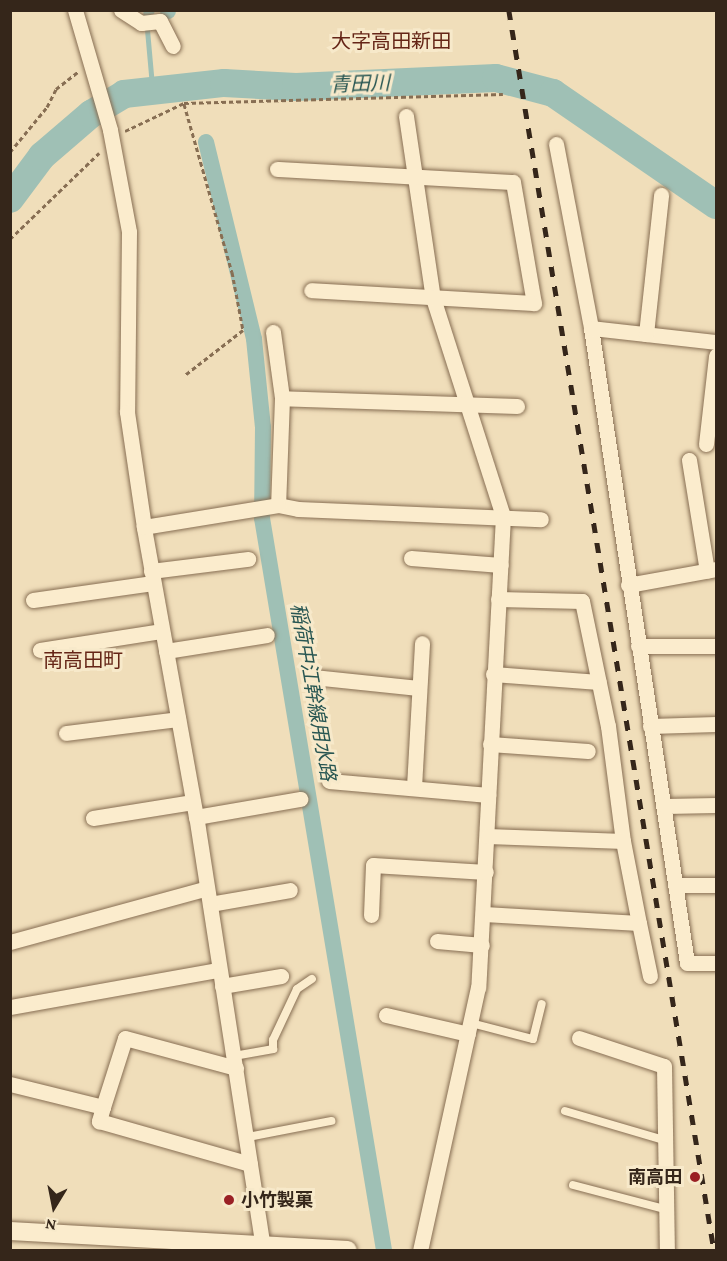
<!DOCTYPE html>
<html>
<head>
<meta charset="utf-8">
<style>
  body { margin:0 }
  #map { position:relative; width:727px; height:1261px; overflow:hidden; background:#f0deba; font-family:"Crimson Pro","Noto Sans JP",serif }
  div>[style] { position:absolute }
  [style*='--x'] { left:calc(var(--x)*1px); top:calc(var(--y)*1px); width:calc(var(--w)*1px); rotate:calc(var(--a)*1deg) }
  .stream>* { height:4.5px; margin:-2.25px; padding:0 2.25px; transform-origin:2.25px; border-radius:2.25px; background:#9fc0b5 }
  .canal>* { height:16px; margin:-8px; padding:0 8px; transform-origin:8px; border-radius:8px; background:#9fc0b5 }
  .river>* { height:28px; margin:-14px; padding:0 14px; transform-origin:14px; border-radius:14px; background:#9fc0b5 }
  .path>* { height:3px; margin-top:-1.5px; transform-origin:0; background:repeating-linear-gradient(90deg,#876e53 0 4.5px,transparent 0 7.5px) }
  .roads { filter:drop-shadow(0 0 2px #876e53) drop-shadow(0 0 2px #876e53) }
  .service>* { height:8px; margin:-4px; padding:0 4px; transform-origin:4px; border-radius:4px; background:#fbeccd }
  .minor>* { height:15px; margin:-7.5px; padding:0 7.5px; transform-origin:7.5px; border-radius:7.5px; background:#fbeccd }
  .tertiary>* { height:18px; margin:-9px; padding:0 9px; transform-origin:9px; border-radius:9px; background:#fbeccd }
  .rail>* { height:4.5px; margin-top:-2.25px; transform-origin:0; background:repeating-linear-gradient(90deg,#35261a 0 10px,transparent 0 20px) }
  .dots>* { width:16px; height:16px; translate:-50% -50%; box-sizing:border-box; border:3px solid #f7e9ca; border-radius:50% }
  span { translate:-50% -50%; white-space:nowrap; text-align:center; line-height:1.15; -webkit-text-stroke:6px #f7e9ca; paint-order:stroke }
  .poi-label { font-size:18px; color:#35261a; font-weight:700 }
  .right { translate:-100% -50%; text-align:right }
  .left { translate:0 -50%; text-align:left }
  .neighbourhood-label { font-size:20px; color:#652516 }
  .water-label { font-size:20px; color:#285652; font-style:italic }
  .frame { position:absolute; inset:0; border:12px solid #35261a; pointer-events:none }
  .north { position:absolute; left:24px; top:1177px; width:60px; height:60px; -webkit-text-stroke:4px #f7e9ca; paint-order:stroke; rotate:190deg; font-size:16px; font-weight:700; line-height:24px; text-align:center; color:#35261a }
  .north::after { content:''; display:block; margin:auto; width:21px; height:27px; background:#35261a; clip-path:polygon(50% 0,100% 100%,50% 72%,0 100%) }
</style>
</head>
<body>
<div id="map">
  <div class="stream">
    <i style="--x:163;--y:11;--w:5;--a:0"></i>
    <i style="--x:152;--y:12;--w:6;--a:171"></i>
    <i style="--x:146;--y:13;--w:78;--a:84.9"></i>
  </div>
  <div class="canal">
    <i style="--x:168;--y:10;--w:1;--a:90"></i>
    <i style="--x:206;--y:142;--w:203;--a:76.3"></i>
    <i style="--x:254;--y:339;--w:88;--a:84.2"></i>
    <i style="--x:263;--y:427;--w:91;--a:90.6"></i>
    <i style="--x:262;--y:518;--w:742;--a:80.54"></i>
  </div>
  <div class="river">
    <i style="--x:10;--y:199;--w:54;--a:-53.3"></i>
    <i style="--x:42;--y:156;--w:65;--a:-40.6"></i>
    <i style="--x:91;--y:114;--w:39;--a:-31"></i>
    <i style="--x:124;--y:94;--w:101;--a:-6.3"></i>
    <i style="--x:224;--y:83;--w:72;--a:3.2"></i>
    <i style="--x:296;--y:87;--w:200;--a:-2.6"></i>
    <i style="--x:496;--y:78;--w:59;--a:14.7"></i>
    <i style="--x:553;--y:93;--w:198;--a:34.5"></i>
  </div>
  <div class="path">
    <i style="--x:184;--y:104;--w:175;--a:74.1"></i>
    <i style="--x:232;--y:272;--w:59;--a:79.3"></i>
    <i style="--x:243;--y:330;--w:73;--a:142.2"></i>
    <i style="--x:125;--y:131;--w:65;--a:-25.4"></i>
    <i style="--x:184;--y:103;--w:319;--a:-1.6"></i>
    <i style="--x:10;--y:152;--w:58;--a:-50.6"></i>
    <i style="--x:47;--y:107;--w:20;--a:-63"></i>
    <i style="--x:56;--y:89;--w:28;--a:-38"></i>
    <i style="--x:10;--y:239;--w:124;--a:-44"></i>
  </div>
  <div class="roads">
    <div class="service">
      <i style="--x:471;--y:1023;--w:64;--a:14.5"></i>
      <i style="--x:533;--y:1039;--w:36;--a:-76"></i>
      <i style="--x:234;--y:1056;--w:40;--a:-10"></i>
      <i style="--x:273;--y:1049;--w:9;--a:-90"></i>
      <i style="--x:273;--y:1040;--w:56;--a:-64.8"></i>
      <i style="--x:297;--y:989;--w:18;--a:-34"></i>
      <i style="--x:565;--y:1111;--w:106;--a:16.4"></i>
      <i style="--x:248;--y:1137;--w:85;--a:-10.9"></i>
      <i style="--x:573;--y:1185;--w:98;--a:14.7"></i>
    </div>
    <div class="minor">
      <i style="--x:75;--y:10;--w:125;--a:73.7"></i>
      <i style="--x:110;--y:130;--w:104;--a:79.4"></i>
      <i style="--x:129;--y:232;--w:180;--a:90.6"></i>
      <i style="--x:127;--y:412;--w:116;--a:81.6"></i>
      <i style="--x:121;--y:10;--w:24;--a:33"></i>
      <i style="--x:141;--y:23;--w:19;--a:-6"></i>
      <i style="--x:160;--y:21;--w:28;--a:63"></i>
      <i style="--x:406;--y:116;--w:184;--a:81.6"></i>
      <i style="--x:433;--y:298;--w:229;--a:72.2"></i>
      <i style="--x:503;--y:516;--w:472;--a:93"></i>
      <i style="--x:478;--y:987;--w:269;--a:102.4"></i>
      <i style="--x:556;--y:144;--w:187;--a:79.2"></i>
      <i style="--x:591;--y:328;--w:642;--a:81.4"></i>
      <i style="--x:687;--y:963;--w:29;--a:0"></i>
      <i style="--x:277;--y:169;--w:236;--a:3.2"></i>
      <i style="--x:513;--y:182;--w:123;--a:80.2"></i>
      <i style="--x:534;--y:303;--w:223;--a:-176.7"></i>
      <i style="--x:591;--y:328;--w:126;--a:6.4"></i>
      <i style="--x:273;--y:332;--w:67;--a:82.2"></i>
      <i style="--x:646;--y:334;--w:140;--a:-83.8"></i>
      <i style="--x:517;--y:406;--w:235;--a:-178.1"></i>
      <i style="--x:282;--y:398;--w:107;--a:92.1"></i>
      <i style="--x:278;--y:505;--w:20;--a:11"></i>
      <i style="--x:298;--y:509;--w:243;--a:2.4"></i>
      <i style="--x:706;--y:444;--w:89;--a:-83.5"></i>
      <i style="--x:689;--y:460;--w:112;--a:80.8"></i>
      <i style="--x:411;--y:558;--w:90;--a:4.4"></i>
      <i style="--x:151;--y:571;--w:98;--a:-7.1"></i>
      <i style="--x:628;--y:585;--w:89;--a:-10.3"></i>
      <i style="--x:498;--y:599;--w:84;--a:1.4"></i>
      <i style="--x:582;--y:601;--w:128;--a:78.3"></i>
      <i style="--x:608;--y:726;--w:116;--a:82.6"></i>
      <i style="--x:33;--y:600;--w:121;--a:-8.1"></i>
      <i style="--x:638;--y:646;--w:78;--a:0"></i>
      <i style="--x:40;--y:650;--w:122;--a:-8.9"></i>
      <i style="--x:166;--y:651;--w:102;--a:-9"></i>
      <i style="--x:493;--y:674;--w:106;--a:4.3"></i>
      <i style="--x:313;--y:677;--w:106;--a:6"></i>
      <i style="--x:650;--y:726;--w:66;--a:-1.7"></i>
      <i style="--x:66;--y:733;--w:113;--a:-7.1"></i>
      <i style="--x:490;--y:744;--w:98;--a:4.1"></i>
      <i style="--x:329;--y:781;--w:160;--a:5"></i>
      <i style="--x:414;--y:787;--w:144;--a:-86.8"></i>
      <i style="--x:665;--y:806;--w:51;--a:-1.1"></i>
      <i style="--x:196;--y:817;--w:106;--a:-9.8"></i>
      <i style="--x:93;--y:818;--w:101;--a:-9.1"></i>
      <i style="--x:488;--y:836;--w:135;--a:2.1"></i>
      <i style="--x:623;--y:841;--w:84;--a:79"></i>
      <i style="--x:675;--y:885;--w:41;--a:0"></i>
      <i style="--x:210;--y:904;--w:81;--a:-9.9"></i>
      <i style="--x:484;--y:914;--w:155;--a:3.3"></i>
      <i style="--x:639;--y:923;--w:54;--a:78.3"></i>
      <i style="--x:371;--y:915;--w:50;--a:-87.7"></i>
      <i style="--x:373;--y:865;--w:113;--a:3.5"></i>
      <i style="--x:437;--y:941;--w:45;--a:5.1"></i>
      <i style="--x:10;--y:942;--w:204;--a:-15.3"></i>
      <i style="--x:222;--y:986;--w:60;--a:-9.6"></i>
      <i style="--x:10;--y:1007;--w:211;--a:-10.1"></i>
      <i style="--x:386;--y:1015;--w:84;--a:13"></i>
      <i style="--x:579;--y:1038;--w:89;--a:18.2"></i>
      <i style="--x:664;--y:1066;--w:184;--a:89.1"></i>
      <i style="--x:10;--y:1084;--w:96;--a:13.9"></i>
      <i style="--x:103;--y:1107;--w:72;--a:-72.3"></i>
      <i style="--x:125;--y:1038;--w:115;--a:15.1"></i>
      <i style="--x:103;--y:1107;--w:15;--a:106"></i>
      <i style="--x:99;--y:1121;--w:157;--a:15.9"></i>
      <i style="--x:263;--y:1248;--w:436;--a:-98.8"></i>
      <i style="--x:196;--y:817;--w:295;--a:-100.2"></i>
      <i style="--x:144;--y:527;--w:136;--a:-9.3"></i>
    </div>
    <div class="tertiary">
      <i style="--x:10;--y:1231;--w:338;--a:3.2"></i>
    </div>
  </div>
  <div class="rail">
    <i style="--x:509;--y:10;--w:1257;--a:80.61"></i>
  </div>
  <div class="dots">
    <i style="left:695px;top:1177px;background:#9a2024"></i>
    <i style="left:229px;top:1200px;background:#9a2024"></i>
  </div>
  <div class="poi-label">
    <span class="right" style="left:682px;top:1177px">南高田</span>
    <span class="left" style="left:241px;top:1200px">小竹製菓</span>
  </div>
  <div class="neighbourhood-label">
    <span style="left:391px;top:41px">大字高田新田</span>
    <span style="left:83px;top:660px">南高田町</span>
  </div>
  <div class="water-label">
    <span style="left:360px;top:84px;rotate:-2deg">青田川</span>
    <span style="left:313px;top:692px;rotate:80deg">稲荷中江幹線用水路</span>
  </div>
  <div class="frame"></div>
  <div class="north">N</div>
</div>
</body>
</html>
